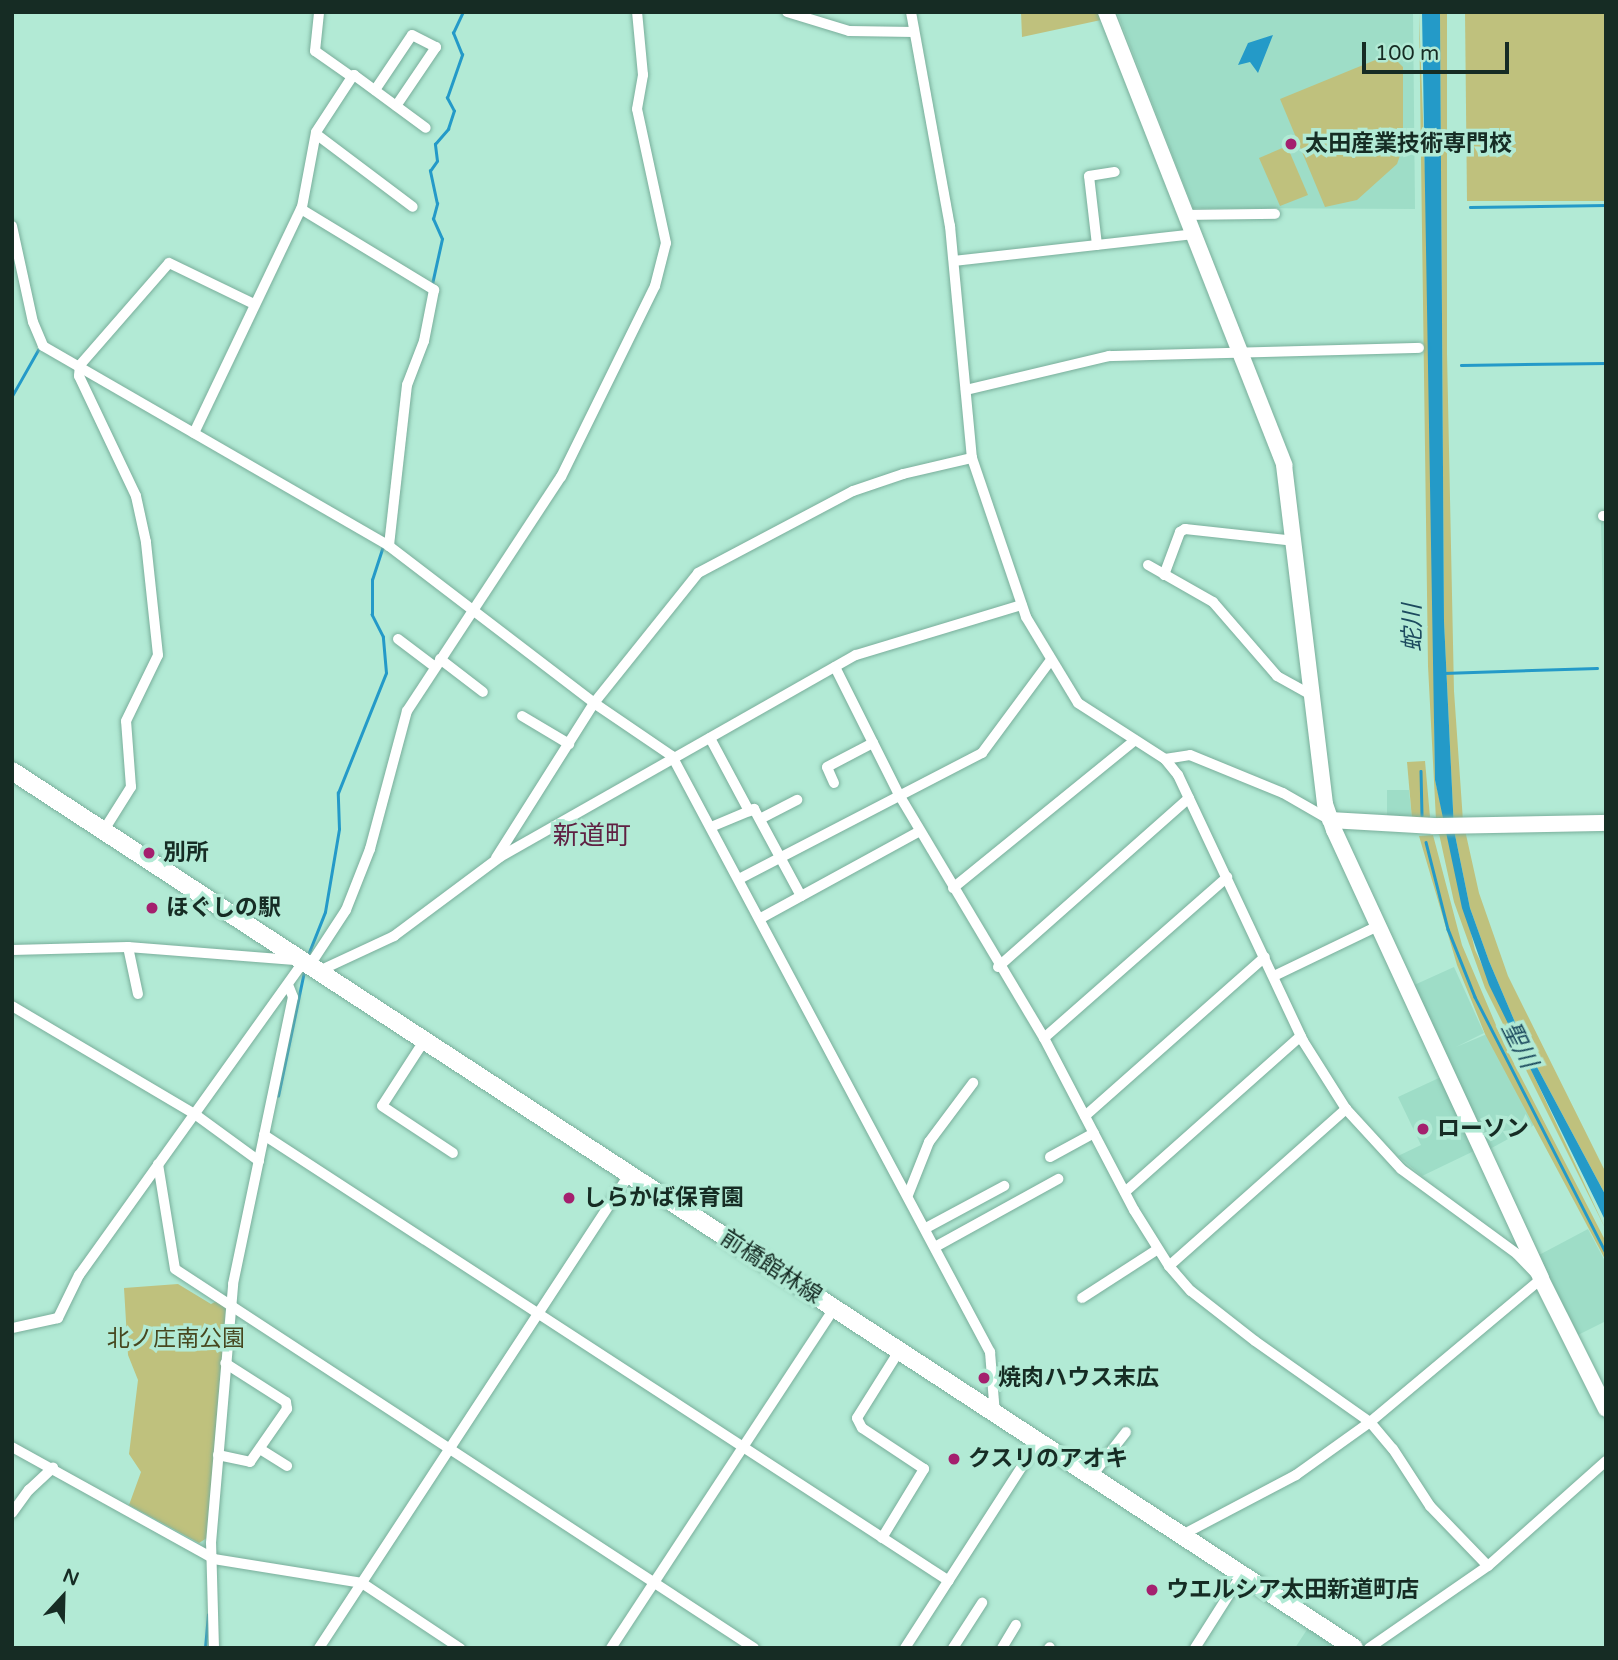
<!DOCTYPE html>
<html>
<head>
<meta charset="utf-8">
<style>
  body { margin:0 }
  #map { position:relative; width:1618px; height:1660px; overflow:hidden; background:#b2ead5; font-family:"Varela Round","Noto Sans JP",sans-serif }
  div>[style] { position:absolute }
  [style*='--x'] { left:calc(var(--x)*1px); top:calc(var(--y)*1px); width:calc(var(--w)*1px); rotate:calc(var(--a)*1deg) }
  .built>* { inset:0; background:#9eddc7 }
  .green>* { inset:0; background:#bfc17d }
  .water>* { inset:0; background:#249ac8 }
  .stream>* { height:2.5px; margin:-1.25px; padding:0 1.25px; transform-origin:1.25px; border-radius:1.25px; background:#249ac8 }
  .roads { filter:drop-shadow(0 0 2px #79ae9b) drop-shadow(0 0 2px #79ae9b) }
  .street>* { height:10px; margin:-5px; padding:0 5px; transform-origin:5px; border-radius:5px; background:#fff }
  .secondary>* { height:16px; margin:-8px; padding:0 8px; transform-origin:8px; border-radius:8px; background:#fff }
  .primary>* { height:18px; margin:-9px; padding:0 9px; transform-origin:9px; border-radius:9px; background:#fff }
  .dots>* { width:19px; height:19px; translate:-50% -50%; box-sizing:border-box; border:4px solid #b2ead5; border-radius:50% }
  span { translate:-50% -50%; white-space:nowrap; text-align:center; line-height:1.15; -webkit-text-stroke:7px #b2ead5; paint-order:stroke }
  .poi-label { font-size:23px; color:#162c24; font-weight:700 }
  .left { translate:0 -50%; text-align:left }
  .street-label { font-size:23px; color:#162c24 }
  .park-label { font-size:23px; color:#47471f }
  .water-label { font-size:24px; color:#1c4a5e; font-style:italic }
  .quarter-label { font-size:26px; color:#5f2143 }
  .frame { position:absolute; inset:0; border:14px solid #162c24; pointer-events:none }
  .north { position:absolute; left:28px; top:1562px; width:70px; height:70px; -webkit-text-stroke:5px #b2ead5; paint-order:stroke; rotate:22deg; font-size:19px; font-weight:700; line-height:28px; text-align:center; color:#162c24 }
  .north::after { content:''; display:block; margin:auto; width:24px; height:32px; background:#162c24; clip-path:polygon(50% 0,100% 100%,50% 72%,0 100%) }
  .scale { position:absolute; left:1362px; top:42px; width:147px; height:32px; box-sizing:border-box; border:4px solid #162c24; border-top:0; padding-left:9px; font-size:21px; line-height:24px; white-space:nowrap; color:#162c24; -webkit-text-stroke:5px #b2ead5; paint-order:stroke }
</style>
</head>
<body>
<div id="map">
  <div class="built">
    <i style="clip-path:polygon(1117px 12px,1413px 12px,1415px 209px,1193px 208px)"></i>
    <i style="clip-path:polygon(1606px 519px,1606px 723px,1601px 523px)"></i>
    <i style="clip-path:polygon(1387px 790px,1409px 790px,1412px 819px,1387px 818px)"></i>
    <i style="clip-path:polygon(1454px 967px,1484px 1033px,1456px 1047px,1487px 1034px,1534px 1125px,1488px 1150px,1412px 986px)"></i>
    <i style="clip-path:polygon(1441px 1077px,1476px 1150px,1422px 1176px,1398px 1156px,1421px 1145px,1398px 1097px)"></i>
    <i style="clip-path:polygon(1588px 1229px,1606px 1263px,1606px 1321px,1576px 1336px,1539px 1255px)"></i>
    <i style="clip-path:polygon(1308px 1628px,1322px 1638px,1337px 1648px,1295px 1648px)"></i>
  </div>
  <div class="green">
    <i style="clip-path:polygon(1021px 12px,1097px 12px,1101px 20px,1022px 37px)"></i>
    <i style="clip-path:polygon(1419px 12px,1430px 303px,1435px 780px,1475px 950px,1606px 1230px,1485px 988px,1454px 902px,1436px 820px,1428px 666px)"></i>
    <i style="clip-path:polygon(1440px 12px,1447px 12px,1447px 353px,1454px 691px,1463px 821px,1479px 893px,1508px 976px,1606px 1173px,1606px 1196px,1523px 1041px,1489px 961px,1470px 908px,1454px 830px,1444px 621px)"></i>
    <i style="clip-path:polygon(1465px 12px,1606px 12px,1606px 201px,1467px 201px)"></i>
    <i style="clip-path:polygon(1390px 54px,1403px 67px,1403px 147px,1397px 164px,1357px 200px,1325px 207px,1280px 99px)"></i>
    <i style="clip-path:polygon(1287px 146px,1308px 195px,1280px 206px,1259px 158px)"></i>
    <i style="clip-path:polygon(1425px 761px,1430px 817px,1428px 821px,1412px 819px,1407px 762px)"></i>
    <i style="clip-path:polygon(1433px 835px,1462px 945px,1504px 1044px,1606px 1242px,1606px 1261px,1485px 1034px,1457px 965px,1419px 836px)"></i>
    <i style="clip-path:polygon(178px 1284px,211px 1304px,219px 1300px,226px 1307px,207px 1538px,199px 1543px,129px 1505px,141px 1472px,129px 1454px,138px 1380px,128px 1355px,124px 1288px)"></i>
  </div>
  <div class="water">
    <i style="clip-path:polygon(1422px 12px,1440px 12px,1444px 621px,1454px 830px,1470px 908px,1489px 961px,1523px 1041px,1606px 1196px,1606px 1222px,1489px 985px,1462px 908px,1435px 780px)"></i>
    <i style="clip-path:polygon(1273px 35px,1258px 73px,1250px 62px,1238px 65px,1248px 43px)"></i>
  </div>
  <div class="stream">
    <i style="--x:1470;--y:207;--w:136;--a:-0.8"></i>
    <i style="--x:432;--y:284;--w:46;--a:-77.5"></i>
    <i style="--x:442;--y:239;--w:22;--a:-114"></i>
    <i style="--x:433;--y:219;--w:16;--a:-75"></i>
    <i style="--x:437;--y:204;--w:34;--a:-102"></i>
    <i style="--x:430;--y:171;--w:12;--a:-55"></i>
    <i style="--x:437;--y:161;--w:17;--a:-97"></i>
    <i style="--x:435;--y:144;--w:20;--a:-49"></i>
    <i style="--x:448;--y:129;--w:19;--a:-72"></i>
    <i style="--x:454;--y:111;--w:15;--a:-118"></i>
    <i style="--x:447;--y:98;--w:46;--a:-70.8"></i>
    <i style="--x:462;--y:55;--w:24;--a:-112"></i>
    <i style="--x:453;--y:33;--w:23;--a:-65"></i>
    <i style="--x:1461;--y:365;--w:145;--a:-0.8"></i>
    <i style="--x:12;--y:396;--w:53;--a:-60.5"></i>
    <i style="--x:1443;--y:673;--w:154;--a:-1.9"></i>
    <i style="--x:1421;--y:771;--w:44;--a:88.7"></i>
    <i style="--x:1426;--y:842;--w:90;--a:75.8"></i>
    <i style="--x:1448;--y:929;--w:73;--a:68.3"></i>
    <i style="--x:1475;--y:997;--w:288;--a:62.9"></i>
    <i style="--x:308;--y:955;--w:46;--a:-68.4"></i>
    <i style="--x:325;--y:912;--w:84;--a:-80.4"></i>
    <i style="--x:339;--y:829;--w:36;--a:-92"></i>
    <i style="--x:338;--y:793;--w:129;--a:-68.2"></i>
    <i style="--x:386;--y:673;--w:36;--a:-95"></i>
    <i style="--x:383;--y:637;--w:25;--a:-117"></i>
    <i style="--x:372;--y:615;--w:35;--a:-90"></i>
    <i style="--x:372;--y:580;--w:35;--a:-72"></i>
    <i style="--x:278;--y:1096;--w:127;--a:-78.2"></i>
    <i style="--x:205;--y:1648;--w:33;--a:-85"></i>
  </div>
  <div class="roads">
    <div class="street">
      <i style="--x:787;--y:12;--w:65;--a:17"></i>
      <i style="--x:849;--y:31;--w:65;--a:0.9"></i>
      <i style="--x:911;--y:12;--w:218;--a:79.7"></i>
      <i style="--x:950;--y:226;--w:233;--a:84.6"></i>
      <i style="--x:972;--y:458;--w:168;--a:71.2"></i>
      <i style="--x:1026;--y:617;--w:100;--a:58.8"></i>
      <i style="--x:1078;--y:703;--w:103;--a:32.8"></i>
      <i style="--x:1165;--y:759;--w:21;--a:51"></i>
      <i style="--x:1178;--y:775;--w:294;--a:64.8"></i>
      <i style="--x:1303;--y:1041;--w:80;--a:57.7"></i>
      <i style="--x:1346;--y:1109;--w:81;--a:47.5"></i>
      <i style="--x:1401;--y:1169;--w:144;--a:36.2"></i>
      <i style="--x:1517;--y:1254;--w:35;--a:46"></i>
      <i style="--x:1541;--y:1279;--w:223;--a:140.1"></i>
      <i style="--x:1370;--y:1422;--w:91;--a:144.4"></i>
      <i style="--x:1296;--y:1475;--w:129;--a:152.2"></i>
      <i style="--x:352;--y:77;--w:3;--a:-45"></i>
      <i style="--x:354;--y:75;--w:89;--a:36.4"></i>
      <i style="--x:375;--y:90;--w:66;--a:-56.1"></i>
      <i style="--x:412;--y:35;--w:27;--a:27"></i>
      <i style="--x:436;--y:47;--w:71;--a:124.1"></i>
      <i style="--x:316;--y:134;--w:121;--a:37"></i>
      <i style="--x:301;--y:209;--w:156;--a:31.3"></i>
      <i style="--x:434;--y:290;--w:52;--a:101.1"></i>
      <i style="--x:424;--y:341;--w:47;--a:111.1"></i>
      <i style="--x:407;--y:385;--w:162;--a:96.4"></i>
      <i style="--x:1187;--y:215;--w:88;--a:-0.7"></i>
      <i style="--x:12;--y:226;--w:98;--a:77.7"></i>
      <i style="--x:33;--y:322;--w:26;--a:67"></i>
      <i style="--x:43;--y:346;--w:400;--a:30"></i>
      <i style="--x:389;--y:546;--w:258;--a:37.4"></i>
      <i style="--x:594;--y:703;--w:94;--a:34.2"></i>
      <i style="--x:672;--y:756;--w:676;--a:61.92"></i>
      <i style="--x:990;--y:1352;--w:62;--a:85.4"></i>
      <i style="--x:1097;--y:245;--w:69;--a:-96.6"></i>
      <i style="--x:1089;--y:176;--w:26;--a:-9"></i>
      <i style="--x:954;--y:261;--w:243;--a:-6.4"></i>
      <i style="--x:966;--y:390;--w:147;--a:-13.4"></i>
      <i style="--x:1109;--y:356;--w:310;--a:-1.5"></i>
      <i style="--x:194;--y:433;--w:250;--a:-64.5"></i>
      <i style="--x:302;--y:207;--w:76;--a:-79.4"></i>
      <i style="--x:316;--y:132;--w:66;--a:-56.8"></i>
      <i style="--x:352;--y:77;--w:45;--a:-144.9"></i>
      <i style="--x:315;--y:51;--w:39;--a:-84"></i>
      <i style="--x:1603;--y:516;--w:3;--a:0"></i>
      <i style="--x:1148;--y:565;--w:75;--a:29.6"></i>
      <i style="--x:1213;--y:602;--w:98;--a:49.1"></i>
      <i style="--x:1277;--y:676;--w:41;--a:29.1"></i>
      <i style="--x:1164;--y:575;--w:46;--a:-69.6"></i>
      <i style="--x:1180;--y:532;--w:6;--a:-31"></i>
      <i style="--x:1185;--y:529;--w:111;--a:6.2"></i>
      <i style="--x:398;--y:639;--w:46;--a:37.1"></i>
      <i style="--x:440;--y:659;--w:54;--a:37.5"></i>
      <i style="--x:835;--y:667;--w:141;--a:63.4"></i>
      <i style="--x:898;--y:793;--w:285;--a:59.2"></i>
      <i style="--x:1044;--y:1038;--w:194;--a:62.4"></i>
      <i style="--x:1134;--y:1210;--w:66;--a:58"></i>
      <i style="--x:1169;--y:1266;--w:33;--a:49"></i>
      <i style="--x:1191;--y:1291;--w:81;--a:38"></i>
      <i style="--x:1255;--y:1341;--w:141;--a:35.2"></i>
      <i style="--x:1370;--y:1422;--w:35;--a:50"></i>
      <i style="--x:1393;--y:1449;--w:68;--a:57"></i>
      <i style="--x:1430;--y:1506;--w:83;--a:46"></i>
      <i style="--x:522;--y:716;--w:55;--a:30.8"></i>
      <i style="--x:710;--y:738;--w:83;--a:61.9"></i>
      <i style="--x:1165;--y:759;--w:25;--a:-9"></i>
      <i style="--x:1190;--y:755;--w:100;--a:22.2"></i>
      <i style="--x:1283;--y:793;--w:54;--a:29.9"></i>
      <i style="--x:834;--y:783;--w:17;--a:-114"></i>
      <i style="--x:827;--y:767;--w:52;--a:-27.6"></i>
      <i style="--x:760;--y:819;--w:42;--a:-27.2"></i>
      <i style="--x:711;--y:827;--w:47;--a:-22.7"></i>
      <i style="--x:754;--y:809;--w:99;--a:61.6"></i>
      <i style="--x:104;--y:830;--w:51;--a:-57.9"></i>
      <i style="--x:131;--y:787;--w:66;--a:-94.3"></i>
      <i style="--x:126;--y:721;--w:73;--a:-64.1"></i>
      <i style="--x:158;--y:655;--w:114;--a:-96.1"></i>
      <i style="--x:146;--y:542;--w:47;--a:-102.3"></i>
      <i style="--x:136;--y:496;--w:133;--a:-115.4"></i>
      <i style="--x:79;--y:376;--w:11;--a:-85"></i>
      <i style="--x:80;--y:365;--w:135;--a:-48.9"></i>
      <i style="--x:169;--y:263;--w:94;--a:25.8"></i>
      <i style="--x:496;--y:858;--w:183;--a:-57.7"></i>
      <i style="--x:594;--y:703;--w:166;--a:-51.3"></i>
      <i style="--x:698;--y:573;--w:175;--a:-27.9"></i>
      <i style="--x:853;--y:491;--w:53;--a:-18.8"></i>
      <i style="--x:903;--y:474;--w:71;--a:-13.1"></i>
      <i style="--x:739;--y:879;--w:274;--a:-27.4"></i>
      <i style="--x:982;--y:753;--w:114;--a:-53.5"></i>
      <i style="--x:953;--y:888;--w:233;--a:-39.1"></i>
      <i style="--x:761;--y:918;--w:181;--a:-28.7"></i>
      <i style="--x:128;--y:947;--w:48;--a:78"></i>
      <i style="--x:12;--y:950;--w:116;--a:-1.5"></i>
      <i style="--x:128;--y:947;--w:177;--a:4.5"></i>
      <i style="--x:304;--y:961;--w:386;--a:125.6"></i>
      <i style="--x:79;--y:1275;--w:48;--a:116"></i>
      <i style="--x:58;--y:1318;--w:47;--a:167.7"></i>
      <i style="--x:310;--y:965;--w:66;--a:-56.8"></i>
      <i style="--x:346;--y:910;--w:66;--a:-68.5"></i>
      <i style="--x:370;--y:849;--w:143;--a:-75"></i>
      <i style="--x:407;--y:711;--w:280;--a:-56.7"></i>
      <i style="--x:561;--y:477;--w:213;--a:-63.8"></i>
      <i style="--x:655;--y:286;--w:44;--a:-75.7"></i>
      <i style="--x:666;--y:243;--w:137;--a:-102.2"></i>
      <i style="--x:637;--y:109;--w:35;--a:-80"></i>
      <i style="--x:643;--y:75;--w:63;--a:-95.4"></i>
      <i style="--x:998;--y:967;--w:255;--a:-41.5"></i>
      <i style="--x:319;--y:971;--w:83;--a:-25"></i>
      <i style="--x:394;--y:936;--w:132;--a:-36.7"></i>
      <i style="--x:500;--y:857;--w:409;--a:-29.6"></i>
      <i style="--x:856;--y:655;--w:173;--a:-16.8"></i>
      <i style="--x:1274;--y:976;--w:113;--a:-25.7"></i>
      <i style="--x:12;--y:1006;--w:214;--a:30.6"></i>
      <i style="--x:196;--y:1115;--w:78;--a:36.1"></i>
      <i style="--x:1044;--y:1038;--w:244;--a:-41.3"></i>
      <i style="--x:424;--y:1041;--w:77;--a:122.9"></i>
      <i style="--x:382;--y:1106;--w:85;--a:33.5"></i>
      <i style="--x:1085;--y:1116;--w:240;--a:-41.5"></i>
      <i style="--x:264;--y:1135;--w:817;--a:33.07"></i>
      <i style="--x:1050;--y:1157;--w:50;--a:-28.6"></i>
      <i style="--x:158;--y:1164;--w:106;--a:80.8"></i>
      <i style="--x:175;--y:1269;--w:692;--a:33.21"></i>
      <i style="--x:1125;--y:1192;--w:235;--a:-41.6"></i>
      <i style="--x:908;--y:1195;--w:57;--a:-68.4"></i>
      <i style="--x:929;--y:1142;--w:74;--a:-53.3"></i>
      <i style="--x:926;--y:1228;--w:89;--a:-28.3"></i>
      <i style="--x:935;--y:1247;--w:141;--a:-28.9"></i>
      <i style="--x:1169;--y:1266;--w:237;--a:-41.6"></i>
      <i style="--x:1082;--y:1298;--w:90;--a:-32.8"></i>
      <i style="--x:12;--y:1447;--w:231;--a:29"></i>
      <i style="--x:214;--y:1559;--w:150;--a:9.2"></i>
      <i style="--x:362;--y:1583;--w:118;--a:33.6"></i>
      <i style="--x:260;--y:1449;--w:32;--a:32"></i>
      <i style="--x:218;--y:1455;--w:33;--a:12"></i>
      <i style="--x:250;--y:1462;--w:65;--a:-55.1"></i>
      <i style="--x:287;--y:1409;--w:7;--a:-98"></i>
      <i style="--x:286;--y:1402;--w:72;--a:-147.4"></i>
      <i style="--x:1091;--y:1477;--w:57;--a:-52.1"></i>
      <i style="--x:12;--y:1513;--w:29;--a:-54"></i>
      <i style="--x:29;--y:1490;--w:33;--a:-43"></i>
      <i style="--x:882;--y:1538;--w:81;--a:-58.7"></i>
      <i style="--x:924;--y:1469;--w:74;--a:-146.5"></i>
      <i style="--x:862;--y:1428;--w:11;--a:-117"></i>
      <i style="--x:857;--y:1418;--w:79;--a:-57.9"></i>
      <i style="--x:214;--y:1648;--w:105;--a:-91.6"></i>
      <i style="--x:211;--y:1543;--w:260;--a:-85.1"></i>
      <i style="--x:233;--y:1284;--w:293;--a:-78.2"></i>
      <i style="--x:293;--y:997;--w:11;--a:-112"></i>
      <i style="--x:319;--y:1648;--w:566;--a:-56.76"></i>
      <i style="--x:611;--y:1648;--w:406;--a:-56.7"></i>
      <i style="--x:905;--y:1648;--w:245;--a:-57.2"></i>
      <i style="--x:953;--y:1648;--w:54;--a:-57.2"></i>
      <i style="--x:1002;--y:1648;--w:27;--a:-59"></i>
      <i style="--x:1049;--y:1648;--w:1;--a:-45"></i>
      <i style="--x:1195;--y:1648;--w:88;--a:-57.6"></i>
      <i style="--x:1369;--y:1648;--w:145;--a:-34.6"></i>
      <i style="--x:1488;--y:1566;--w:158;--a:-41.7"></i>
    </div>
    <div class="secondary">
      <i style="--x:1106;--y:12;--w:487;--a:68.5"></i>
      <i style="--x:1284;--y:465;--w:341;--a:83.1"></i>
      <i style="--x:1325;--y:804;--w:28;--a:71"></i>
      <i style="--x:1334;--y:830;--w:494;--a:65.2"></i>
      <i style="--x:1541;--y:1279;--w:145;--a:63.4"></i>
      <i style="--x:1330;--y:820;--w:104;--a:3.3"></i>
      <i style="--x:1434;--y:826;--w:172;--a:-1"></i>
    </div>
    <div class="primary">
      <i style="--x:12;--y:771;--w:1603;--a:33.16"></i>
    </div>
  </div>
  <div class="dots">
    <i style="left:1291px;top:144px;background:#a4206e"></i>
    <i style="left:149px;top:853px;background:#a4206e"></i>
    <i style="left:152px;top:908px;background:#a4206e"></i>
    <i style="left:1423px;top:1129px;background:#a4206e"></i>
    <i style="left:569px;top:1198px;background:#a4206e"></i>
    <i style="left:984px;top:1378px;background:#a4206e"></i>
    <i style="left:954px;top:1459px;background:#a4206e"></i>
    <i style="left:1152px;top:1590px;background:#a4206e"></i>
  </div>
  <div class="poi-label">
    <span class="left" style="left:1305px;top:144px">太田産業技術専門校</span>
    <span class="left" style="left:163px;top:853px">別所</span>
    <span class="left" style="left:166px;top:908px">ほぐしの駅</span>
    <span class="left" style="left:1437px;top:1129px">ローソン</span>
    <span class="left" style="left:583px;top:1198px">しらかば保育園</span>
    <span class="left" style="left:998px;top:1378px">焼肉ハウス末広</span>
    <span class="left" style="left:968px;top:1459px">クスリのアオキ</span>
    <span class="left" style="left:1166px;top:1590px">ウエルシア太田新道町店</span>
  </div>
  <div class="street-label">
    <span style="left:771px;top:1267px;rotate:33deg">前橋館林線</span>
  </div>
  <div class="park-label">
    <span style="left:176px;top:1339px">北ノ庄南公園</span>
  </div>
  <div class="water-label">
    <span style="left:1413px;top:628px;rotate:-91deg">蛇川</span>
    <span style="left:1519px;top:1045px;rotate:63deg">聖川</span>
  </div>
  <div class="quarter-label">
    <span style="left:592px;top:836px">新道町</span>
  </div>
  <div class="frame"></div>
  <div class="north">N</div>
  <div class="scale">100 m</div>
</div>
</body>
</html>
